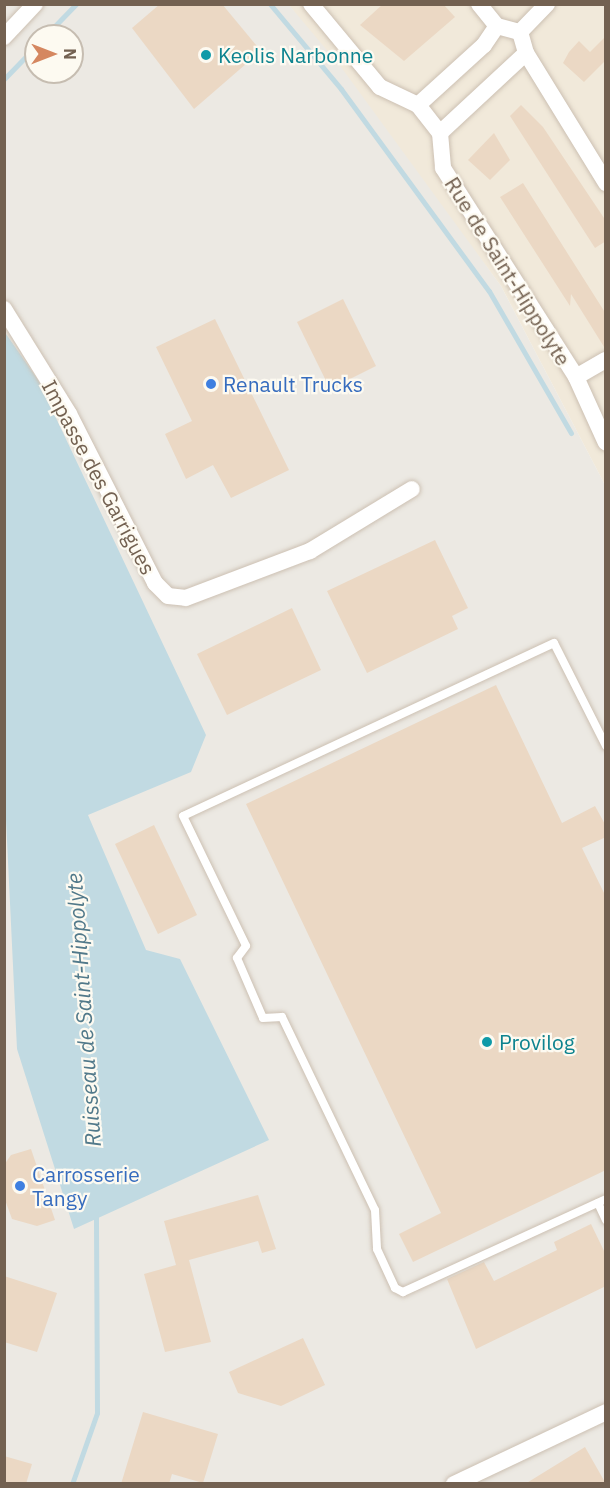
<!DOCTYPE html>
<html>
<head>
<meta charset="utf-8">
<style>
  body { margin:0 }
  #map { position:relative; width:610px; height:1488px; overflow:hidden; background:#faf6eb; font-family:"IBM Plex Sans",sans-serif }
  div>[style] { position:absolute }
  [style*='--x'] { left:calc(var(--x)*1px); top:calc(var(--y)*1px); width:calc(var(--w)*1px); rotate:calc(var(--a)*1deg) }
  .residential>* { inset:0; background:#f1e9da }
  .industrial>* { inset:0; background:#ece9e3 }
  .water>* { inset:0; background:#c1dae2 }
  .stream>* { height:5px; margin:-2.5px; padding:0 2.5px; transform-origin:2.5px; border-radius:2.5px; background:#c1dae2 }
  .building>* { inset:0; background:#ebd8c4 }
  .roads { filter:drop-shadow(0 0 2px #ccc0b2) drop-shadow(0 0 2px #ccc0b2) }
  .service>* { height:8px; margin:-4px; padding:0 4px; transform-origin:4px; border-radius:4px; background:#fff }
  .minor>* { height:16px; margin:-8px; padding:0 8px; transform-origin:8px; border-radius:8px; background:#fff }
  .dots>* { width:16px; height:16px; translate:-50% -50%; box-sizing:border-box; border:3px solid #fdfaf1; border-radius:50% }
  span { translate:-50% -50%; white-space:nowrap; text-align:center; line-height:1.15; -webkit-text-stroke:4.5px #fdfaf1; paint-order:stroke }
  .culture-label { font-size:21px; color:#0d838f }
  .left { translate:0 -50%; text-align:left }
  .street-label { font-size:21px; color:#736151 }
  .shop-label { font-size:21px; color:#366cbe }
  .water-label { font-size:22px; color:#51798a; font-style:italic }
  .frame { position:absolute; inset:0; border:6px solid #736151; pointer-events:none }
  .north { position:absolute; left:24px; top:24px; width:60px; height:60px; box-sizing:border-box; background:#fdfaf1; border:2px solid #c6bdb1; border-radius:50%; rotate:90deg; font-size:16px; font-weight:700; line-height:24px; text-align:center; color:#736151 }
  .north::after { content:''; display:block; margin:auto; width:21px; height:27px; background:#d58760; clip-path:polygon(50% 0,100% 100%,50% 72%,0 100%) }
</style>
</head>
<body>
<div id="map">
  <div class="residential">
    <i style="clip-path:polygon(289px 5px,605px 5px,605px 485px,501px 286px)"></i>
  </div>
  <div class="industrial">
    <i style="clip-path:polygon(evenodd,5px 5px,289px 5px,341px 67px,501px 286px,605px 485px,605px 1483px,5px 1484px,5px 5px,36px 36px,72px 36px,72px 72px,36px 72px,36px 36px)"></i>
  </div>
  <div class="water">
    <i style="clip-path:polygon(4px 331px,38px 380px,206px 735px,191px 772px,88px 815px,146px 950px,180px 959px,269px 1140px,74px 1229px,17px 1049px,4px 778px)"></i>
  </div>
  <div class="stream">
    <i style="--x:270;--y:4;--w:111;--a:50.1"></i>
    <i style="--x:341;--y:89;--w:250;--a:53.8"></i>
    <i style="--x:489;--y:291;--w:164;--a:60"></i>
    <i style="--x:45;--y:36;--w:45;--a:-45.9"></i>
    <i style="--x:4;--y:79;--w:46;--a:-45.9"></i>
    <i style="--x:72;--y:1484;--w:75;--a:-70.6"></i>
    <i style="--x:97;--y:1413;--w:200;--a:-90.3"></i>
  </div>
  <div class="building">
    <i style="clip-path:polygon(160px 4px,222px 4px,261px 51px,194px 109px,132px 28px)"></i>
    <i style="clip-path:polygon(383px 4px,443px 4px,455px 17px,404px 61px,360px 25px)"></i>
    <i style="clip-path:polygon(606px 36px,606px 60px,584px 82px,563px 63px,569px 52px,579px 41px,590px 52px)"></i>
    <i style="clip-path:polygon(521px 105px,543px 127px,606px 221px,606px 241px,595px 248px,510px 116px)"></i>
    <i style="clip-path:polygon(494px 133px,510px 160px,490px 180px,468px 160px)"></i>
    <i style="clip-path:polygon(523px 183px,606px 314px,606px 350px,571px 294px,570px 306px,500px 197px)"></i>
    <i style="clip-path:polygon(343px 299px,376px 366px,330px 389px,297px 322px)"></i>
    <i style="clip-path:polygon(215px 319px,289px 470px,231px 498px,213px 465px,186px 479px,165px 434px,192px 421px,156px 347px)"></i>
    <i style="clip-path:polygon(435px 540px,468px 608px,452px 616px,458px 629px,367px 673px,327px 591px)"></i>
    <i style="clip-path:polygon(292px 608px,321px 670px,227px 715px,197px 654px)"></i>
    <i style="clip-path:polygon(496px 685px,562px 823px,595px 806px,606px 826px,606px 837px,582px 848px,606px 897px,606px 1170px,413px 1262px,399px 1234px,441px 1213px,246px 804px)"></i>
    <i style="clip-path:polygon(154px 825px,197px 915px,158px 934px,115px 844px)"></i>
    <i style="clip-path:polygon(31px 1149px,55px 1220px,37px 1226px,12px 1219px,4px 1197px,4px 1165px,11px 1155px)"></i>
    <i style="clip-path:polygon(258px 1195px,276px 1249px,262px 1253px,258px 1241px,189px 1260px,211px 1342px,165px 1352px,144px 1274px,176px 1265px,164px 1221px)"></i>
    <i style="clip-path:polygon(591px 1224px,606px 1255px,606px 1286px,476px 1349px,447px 1279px,484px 1262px,494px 1281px,557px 1250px,554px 1242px)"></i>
    <i style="clip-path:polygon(4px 1276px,57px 1293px,37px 1352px,4px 1342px)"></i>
    <i style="clip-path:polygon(303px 1338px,325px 1385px,281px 1406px,238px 1393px,229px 1372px)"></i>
    <i style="clip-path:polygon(143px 1412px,218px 1434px,203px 1483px,172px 1474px,169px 1484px,121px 1484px)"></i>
    <i style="clip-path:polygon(585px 1447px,606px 1484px,525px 1484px)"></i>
    <i style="clip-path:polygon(4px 1456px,32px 1464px,26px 1484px,4px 1484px)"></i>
  </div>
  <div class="roads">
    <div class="service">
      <i style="--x:606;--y:746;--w:115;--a:-116.8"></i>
      <i style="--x:554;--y:643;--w:409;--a:155"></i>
      <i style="--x:183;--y:816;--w:144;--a:64.1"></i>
      <i style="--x:246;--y:946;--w:15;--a:127"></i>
      <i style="--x:237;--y:958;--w:65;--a:66.6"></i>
      <i style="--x:263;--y:1018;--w:19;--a:-3"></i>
      <i style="--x:282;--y:1017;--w:214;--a:64.3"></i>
      <i style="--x:375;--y:1210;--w:39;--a:87"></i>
      <i style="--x:377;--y:1249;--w:43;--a:65.2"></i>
      <i style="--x:395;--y:1288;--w:9;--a:27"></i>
      <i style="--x:403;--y:1292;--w:223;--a:-24.6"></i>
      <i style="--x:598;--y:1203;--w:19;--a:65"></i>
    </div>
    <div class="minor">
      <i style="--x:311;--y:4;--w:108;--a:50.3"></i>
      <i style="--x:380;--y:87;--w:42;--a:25.3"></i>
      <i style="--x:418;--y:105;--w:36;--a:52"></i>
      <i style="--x:440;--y:133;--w:35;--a:85"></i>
      <i style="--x:443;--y:168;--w:248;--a:57.5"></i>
      <i style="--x:576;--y:377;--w:72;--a:65.6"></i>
      <i style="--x:479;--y:4;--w:28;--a:51"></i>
      <i style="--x:520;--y:32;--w:39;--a:-46"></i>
      <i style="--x:4;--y:37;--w:45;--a:-46.8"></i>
      <i style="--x:526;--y:53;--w:153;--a:58.4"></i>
      <i style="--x:418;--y:105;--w:89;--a:-42.3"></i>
      <i style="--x:484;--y:45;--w:23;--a:-56"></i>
      <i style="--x:497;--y:26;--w:24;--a:15"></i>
      <i style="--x:520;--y:32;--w:22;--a:74"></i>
      <i style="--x:526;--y:53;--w:117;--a:137.1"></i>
      <i style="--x:4;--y:309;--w:123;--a:58.2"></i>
      <i style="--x:69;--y:414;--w:190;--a:63"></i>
      <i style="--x:155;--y:583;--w:18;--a:45"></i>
      <i style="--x:168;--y:596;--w:18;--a:6"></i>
      <i style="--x:186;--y:598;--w:133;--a:-20.8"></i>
      <i style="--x:310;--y:551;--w:119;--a:-31.3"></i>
      <i style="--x:576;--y:377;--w:34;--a:-30"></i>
      <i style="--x:454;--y:1484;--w:168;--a:-25.3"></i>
    </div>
  </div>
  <div class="dots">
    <i style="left:206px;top:55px;background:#0f9aa8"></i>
    <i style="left:211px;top:384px;background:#3f7fe0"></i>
    <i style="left:487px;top:1042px;background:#0f9aa8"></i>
    <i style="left:20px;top:1186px;background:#3f7fe0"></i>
  </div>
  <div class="culture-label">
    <span class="left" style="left:218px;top:55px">Keolis Narbonne</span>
    <span class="left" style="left:499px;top:1042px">Provilog</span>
  </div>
  <div class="street-label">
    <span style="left:508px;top:271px;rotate:58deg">Rue de Saint-Hippolyte</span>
    <span style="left:99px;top:477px;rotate:62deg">Impasse des Garrigues</span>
  </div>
  <div class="shop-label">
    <span class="left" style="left:223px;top:384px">Renault Trucks</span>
    <span class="left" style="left:32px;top:1186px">Carrosserie<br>Tangy</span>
  </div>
  <div class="water-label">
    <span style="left:83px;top:1010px;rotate:-94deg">Ruisseau de Saint-Hippolyte</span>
  </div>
  <div class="frame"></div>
  <div class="north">N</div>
</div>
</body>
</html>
